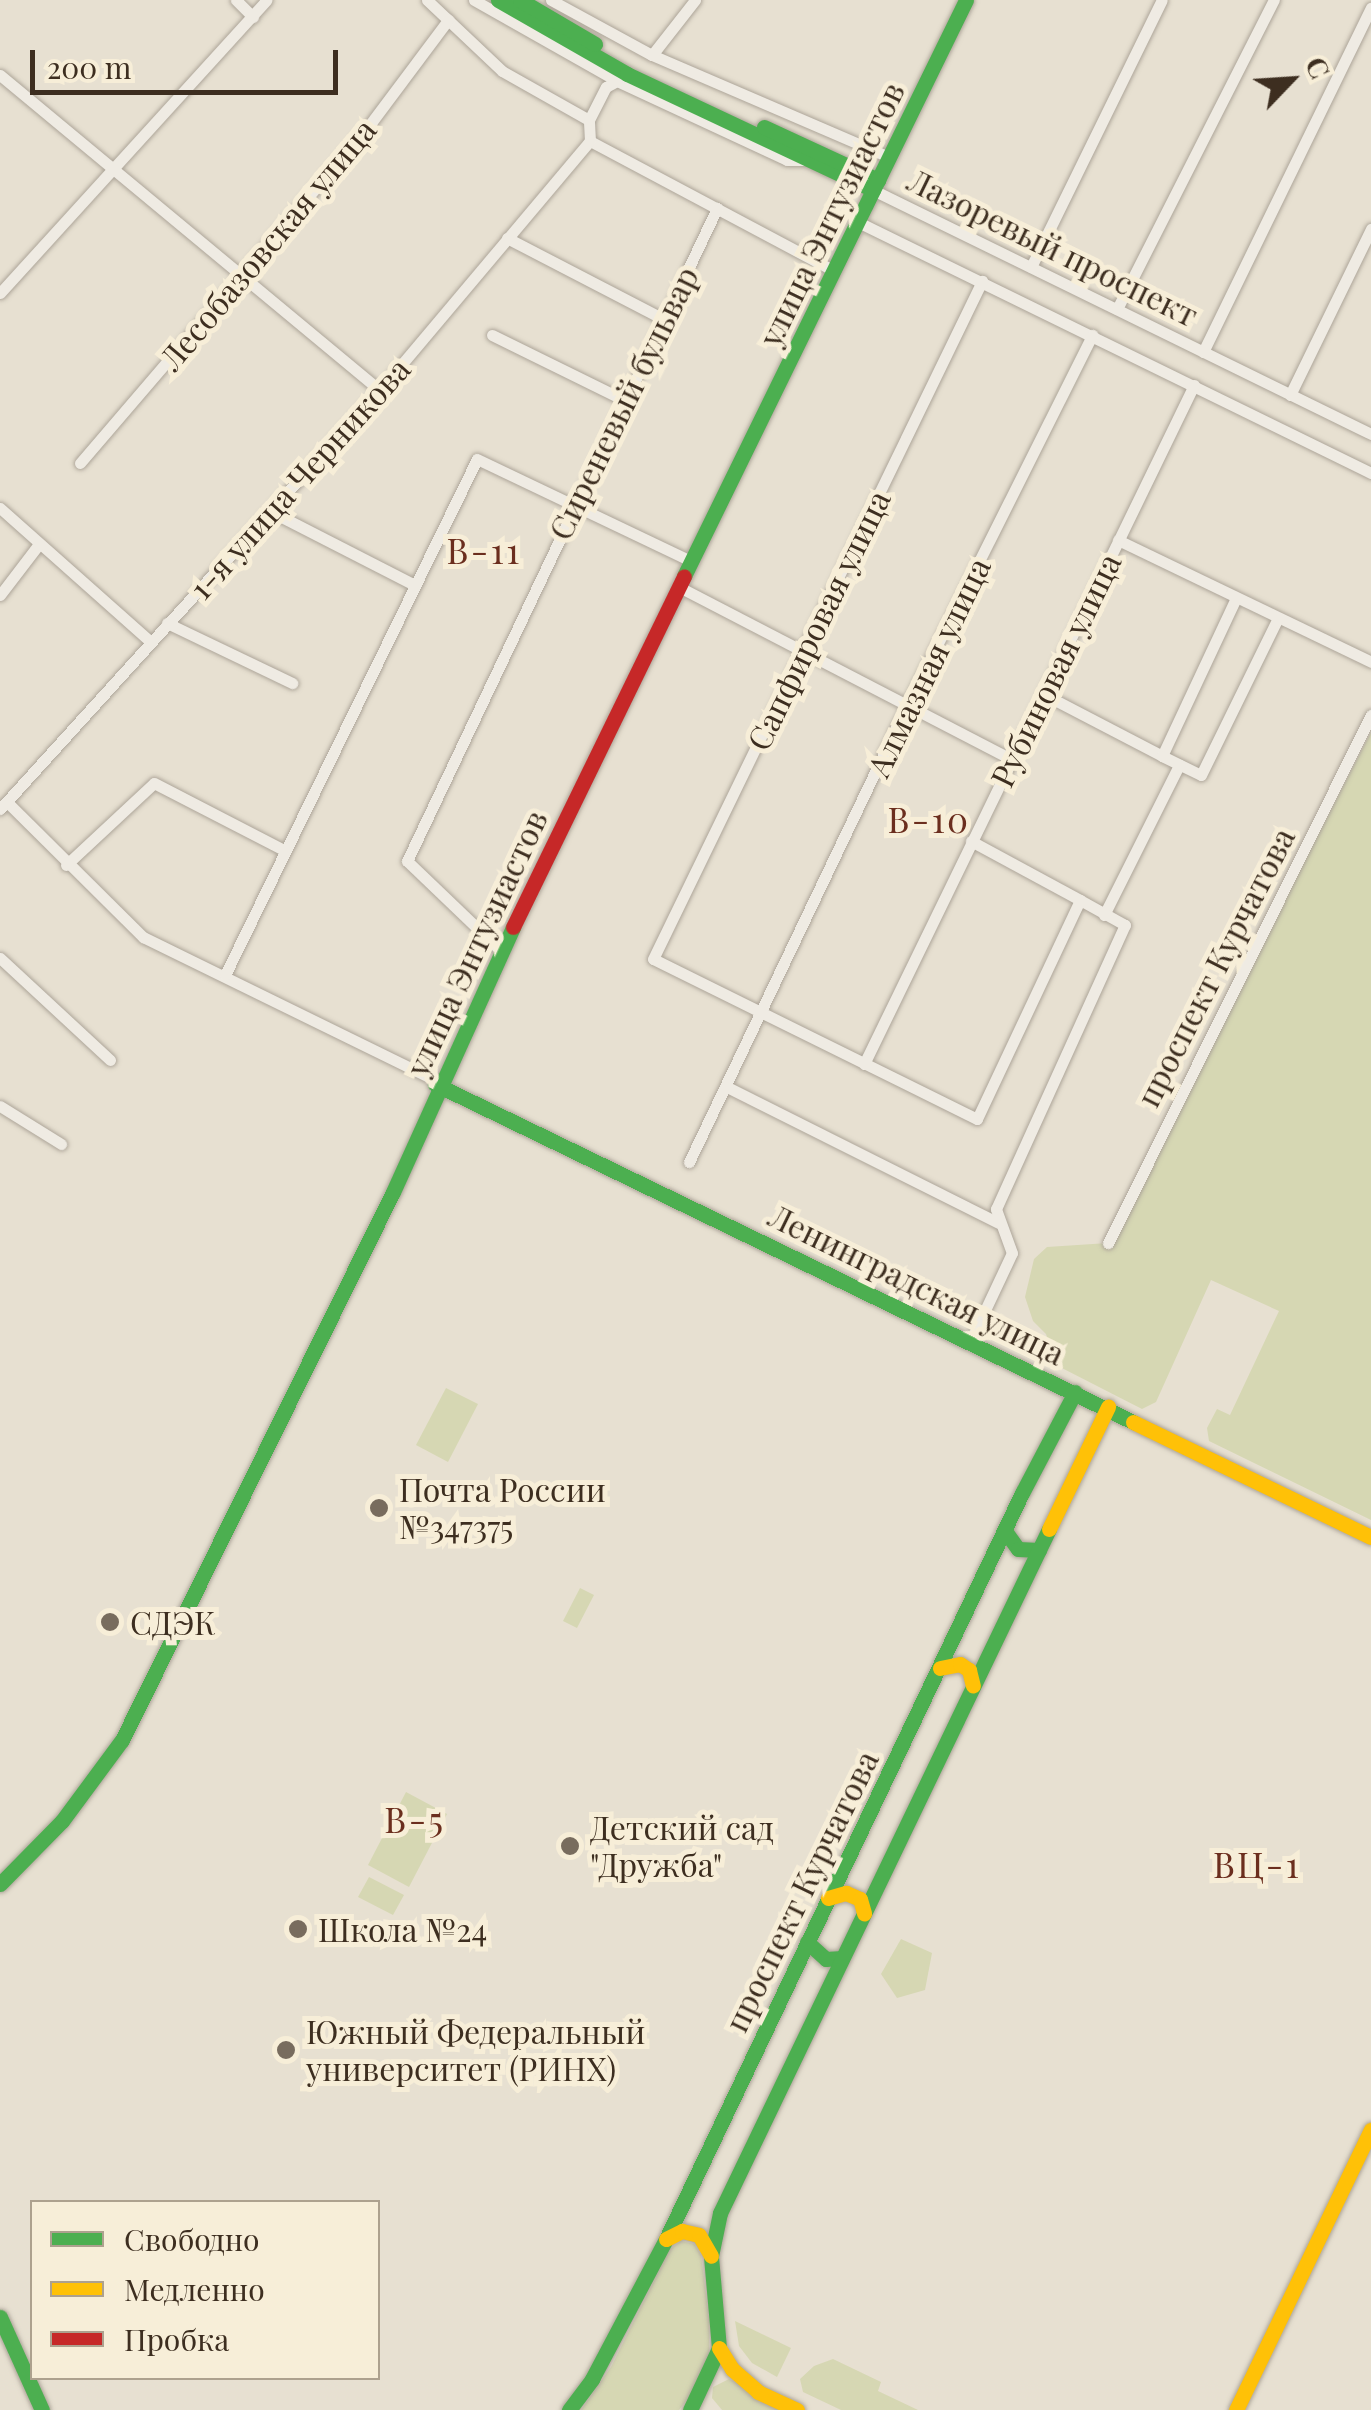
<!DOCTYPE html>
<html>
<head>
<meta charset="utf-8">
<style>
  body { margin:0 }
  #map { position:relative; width:1371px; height:2410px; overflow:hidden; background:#e7e0d1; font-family:"Playfair Display",serif }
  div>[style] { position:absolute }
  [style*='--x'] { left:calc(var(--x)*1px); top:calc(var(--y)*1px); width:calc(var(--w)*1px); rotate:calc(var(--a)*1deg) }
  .green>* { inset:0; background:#d6d7b3 }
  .roads { filter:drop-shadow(0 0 2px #ada599) drop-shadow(0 0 2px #ada599) }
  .street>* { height:11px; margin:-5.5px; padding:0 5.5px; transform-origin:5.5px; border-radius:5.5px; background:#efebe3 }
  .fast>* { height:15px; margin:-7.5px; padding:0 7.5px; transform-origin:7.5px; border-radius:7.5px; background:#4caf50 }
  .slow>* { height:15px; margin:-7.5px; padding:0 7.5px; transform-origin:7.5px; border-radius:7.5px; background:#ffc107 }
  .jam>* { height:15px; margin:-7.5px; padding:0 7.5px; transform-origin:7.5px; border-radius:7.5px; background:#c62828 }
  .dots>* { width:28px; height:28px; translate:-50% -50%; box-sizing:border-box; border:5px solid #f7eed8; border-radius:50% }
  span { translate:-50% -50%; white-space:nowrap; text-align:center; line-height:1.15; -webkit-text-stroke:10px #f7eed8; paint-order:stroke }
  .street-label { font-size:32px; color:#3d2e20 }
  .poi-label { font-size:32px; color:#3d2e20 }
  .left { translate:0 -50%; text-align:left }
  .neighbourhood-label { font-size:35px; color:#6b2e1e; letter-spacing:2.5px }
  .legend { position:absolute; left:30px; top:2200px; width:350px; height:180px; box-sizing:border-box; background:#f7eed8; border:2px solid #ada18e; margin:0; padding:12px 18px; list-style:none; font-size:30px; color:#3d2e20 }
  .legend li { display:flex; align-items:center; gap:20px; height:50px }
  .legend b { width:50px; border:2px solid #ada18e }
  .north { position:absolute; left:1241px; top:30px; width:100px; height:100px; -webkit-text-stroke:8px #f7eed8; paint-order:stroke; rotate:65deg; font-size:28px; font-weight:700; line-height:40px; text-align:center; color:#3d2e20 }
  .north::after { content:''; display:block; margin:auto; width:35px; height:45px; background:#3d2e20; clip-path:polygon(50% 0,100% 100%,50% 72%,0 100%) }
  .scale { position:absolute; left:30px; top:50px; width:308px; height:45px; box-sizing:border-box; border:5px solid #3d2e20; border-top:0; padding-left:12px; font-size:30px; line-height:35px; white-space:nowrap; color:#3d2e20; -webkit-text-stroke:8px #f7eed8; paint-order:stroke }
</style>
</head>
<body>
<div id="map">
  <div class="green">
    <i style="clip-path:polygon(1371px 732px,1371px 1520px,1209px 1441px,1207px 1428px,1217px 1409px,1230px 1415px,1279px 1311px,1211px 1280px,1156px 1402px,1142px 1409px,1056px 1365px,1046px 1334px,1033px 1321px,1025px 1297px,1034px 1259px,1047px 1247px,1108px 1243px)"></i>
    <i style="clip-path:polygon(446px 1388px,478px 1404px,448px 1462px,416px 1445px)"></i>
    <i style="clip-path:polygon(580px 1588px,594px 1595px,577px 1628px,563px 1621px)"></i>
    <i style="clip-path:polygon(406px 1792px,447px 1814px,409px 1887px,368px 1865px)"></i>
    <i style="clip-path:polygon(369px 1877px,404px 1895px,393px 1915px,358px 1897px)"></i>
    <i style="clip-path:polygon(901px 1939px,932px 1953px,925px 1990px,897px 1998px,881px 1974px)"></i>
    <i style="clip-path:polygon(681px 2241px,694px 2244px,701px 2255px,709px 2319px,709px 2357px,693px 2392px,679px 2410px,581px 2410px,611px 2367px,670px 2249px)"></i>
    <i style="clip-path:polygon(735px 2321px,791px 2348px,777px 2377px,752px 2363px,739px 2346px)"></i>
    <i style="clip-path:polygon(833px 2359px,881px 2382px,878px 2391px,918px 2410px,841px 2410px,803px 2392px,800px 2379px,814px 2366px)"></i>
    <i style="clip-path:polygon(729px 2379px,793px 2410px,722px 2410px,712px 2398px,713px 2387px)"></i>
  </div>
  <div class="roads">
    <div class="street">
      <i style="--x:236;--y:0;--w:24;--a:45"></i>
      <i style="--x:427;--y:0;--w:103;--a:43.4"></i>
      <i style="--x:502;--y:71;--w:100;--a:29.4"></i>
      <i style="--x:474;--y:0;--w:164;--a:29.5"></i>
      <i style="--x:617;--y:81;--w:187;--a:24.9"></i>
      <i style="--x:787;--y:160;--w:20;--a:0"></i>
      <i style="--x:551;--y:0;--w:115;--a:28.6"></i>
      <i style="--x:652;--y:55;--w:258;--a:23.3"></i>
      <i style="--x:652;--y:55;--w:70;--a:-52"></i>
      <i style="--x:0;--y:75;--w:494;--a:39.7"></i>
      <i style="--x:590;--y:141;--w:277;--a:28"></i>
      <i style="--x:590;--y:141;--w:21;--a:-93"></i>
      <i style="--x:589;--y:120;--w:37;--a:-63"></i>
      <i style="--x:606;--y:87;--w:13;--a:-29"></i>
      <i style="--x:873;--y:190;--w:555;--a:26.1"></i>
      <i style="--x:858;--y:222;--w:571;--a:26.07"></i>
      <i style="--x:507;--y:238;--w:176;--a:27.4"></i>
      <i style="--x:1031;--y:267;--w:297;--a:-63.9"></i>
      <i style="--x:0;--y:293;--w:396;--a:-47.7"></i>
      <i style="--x:1117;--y:309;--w:347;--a:-63.1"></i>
      <i style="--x:492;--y:335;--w:145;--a:26.2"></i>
      <i style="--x:1203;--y:352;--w:383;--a:-64"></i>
      <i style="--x:1290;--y:395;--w:185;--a:-64"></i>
      <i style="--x:80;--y:463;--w:448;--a:-49.4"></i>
      <i style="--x:371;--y:123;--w:129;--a:-53.2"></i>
      <i style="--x:0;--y:508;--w:200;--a:41.6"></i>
      <i style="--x:272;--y:512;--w:158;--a:27.1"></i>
      <i style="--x:1118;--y:540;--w:281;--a:25.7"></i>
      <i style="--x:679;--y:587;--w:374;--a:27.4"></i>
      <i style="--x:0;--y:595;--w:64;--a:-52.6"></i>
      <i style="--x:167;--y:623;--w:139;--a:25.6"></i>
      <i style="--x:1045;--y:695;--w:132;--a:27.5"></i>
      <i style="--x:1162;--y:756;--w:174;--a:-64.9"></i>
      <i style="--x:1162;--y:756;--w:43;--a:26"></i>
      <i style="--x:1201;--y:775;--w:175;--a:-63.9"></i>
      <i style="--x:7;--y:802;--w:192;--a:44.8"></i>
      <i style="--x:143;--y:937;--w:330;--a:26.1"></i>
      <i style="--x:0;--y:809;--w:566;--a:-47.79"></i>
      <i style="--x:380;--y:390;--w:326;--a:-49.9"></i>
      <i style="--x:971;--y:841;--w:124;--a:28.4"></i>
      <i style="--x:66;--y:865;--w:120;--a:-43"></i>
      <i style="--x:154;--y:783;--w:148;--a:27.3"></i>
      <i style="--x:1104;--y:915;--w:168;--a:-63.4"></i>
      <i style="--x:501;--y:951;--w:130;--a:-136.2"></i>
      <i style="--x:407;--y:861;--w:723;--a:-64.6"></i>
      <i style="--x:0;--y:958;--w:150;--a:42.8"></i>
      <i style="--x:225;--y:975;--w:574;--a:-63.97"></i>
      <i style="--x:477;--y:459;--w:237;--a:25.5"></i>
      <i style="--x:864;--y:1064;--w:755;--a:-64.08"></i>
      <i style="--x:727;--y:1087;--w:303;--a:26.6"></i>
      <i style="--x:0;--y:1106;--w:72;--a:31.9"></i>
      <i style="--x:689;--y:1162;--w:506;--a:-64.5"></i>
      <i style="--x:907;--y:705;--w:414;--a:-63.4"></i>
      <i style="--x:1108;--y:1243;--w:590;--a:-63.52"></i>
      <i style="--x:971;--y:1340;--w:96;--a:-64.8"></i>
      <i style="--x:1012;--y:1253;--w:47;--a:-110"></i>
      <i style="--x:996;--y:1209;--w:312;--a:-65.6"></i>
      <i style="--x:1125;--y:925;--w:51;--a:-150.9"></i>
      <i style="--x:1080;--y:900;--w:242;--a:115.2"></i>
      <i style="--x:977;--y:1119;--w:361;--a:-153.7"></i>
      <i style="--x:653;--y:959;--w:754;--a:-64.11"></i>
    </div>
    <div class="fast">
      <i style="--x:498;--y:0;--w:149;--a:29.8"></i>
      <i style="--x:627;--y:74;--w:272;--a:25.2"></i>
      <i style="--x:520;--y:0;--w:87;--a:30.4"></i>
      <i style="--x:764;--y:127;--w:126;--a:24.9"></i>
      <i style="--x:684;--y:576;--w:641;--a:-63.91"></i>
      <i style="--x:435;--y:1084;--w:776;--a:25.84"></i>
      <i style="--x:1005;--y:1531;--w:22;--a:54"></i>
      <i style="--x:1018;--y:1549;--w:21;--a:3"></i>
      <i style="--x:0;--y:1884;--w:88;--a:-45.5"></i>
      <i style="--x:62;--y:1821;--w:101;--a:-53.5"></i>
      <i style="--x:122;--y:1740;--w:611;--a:-63.69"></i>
      <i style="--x:393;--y:1192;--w:291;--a:-65.6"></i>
      <i style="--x:807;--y:1942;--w:25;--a:42"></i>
      <i style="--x:826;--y:1959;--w:16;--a:-4"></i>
      <i style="--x:0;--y:2317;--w:102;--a:65.7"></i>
      <i style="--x:569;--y:2410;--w:39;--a:-53"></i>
      <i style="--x:592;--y:2379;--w:158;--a:-62.1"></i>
      <i style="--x:666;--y:2239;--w:827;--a:-64.49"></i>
      <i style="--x:1022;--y:1493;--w:114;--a:-62.3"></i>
      <i style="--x:690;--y:2410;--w:68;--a:-64.9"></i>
      <i style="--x:719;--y:2348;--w:92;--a:-95"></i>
      <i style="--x:711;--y:2256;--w:44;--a:-78.2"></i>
      <i style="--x:720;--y:2213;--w:759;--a:-64.31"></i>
    </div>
    <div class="slow">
      <i style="--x:1133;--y:1422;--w:264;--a:25.8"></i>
      <i style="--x:1049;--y:1529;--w:136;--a:-64.2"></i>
      <i style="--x:940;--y:1668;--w:20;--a:-11"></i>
      <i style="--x:960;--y:1664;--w:11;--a:34"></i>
      <i style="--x:969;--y:1670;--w:16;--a:76"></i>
      <i style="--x:828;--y:1898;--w:19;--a:-16"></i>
      <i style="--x:846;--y:1893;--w:15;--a:23"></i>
      <i style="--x:860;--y:1899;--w:15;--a:74"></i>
      <i style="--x:666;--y:2239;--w:18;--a:-27"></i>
      <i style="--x:682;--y:2231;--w:17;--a:13"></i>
      <i style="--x:699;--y:2235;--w:24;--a:60"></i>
      <i style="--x:719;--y:2348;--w:25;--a:58"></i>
      <i style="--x:732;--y:2369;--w:35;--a:41"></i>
      <i style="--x:758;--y:2392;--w:43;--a:24.8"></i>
      <i style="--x:1236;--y:2410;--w:311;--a:-64.3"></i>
    </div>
    <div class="jam">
      <i style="--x:513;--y:927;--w:390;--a:-64"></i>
    </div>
  </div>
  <div class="dots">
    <i style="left:379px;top:1508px;background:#786c5e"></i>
    <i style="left:110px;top:1622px;background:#786c5e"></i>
    <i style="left:570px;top:1846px;background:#786c5e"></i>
    <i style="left:298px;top:1929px;background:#786c5e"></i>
    <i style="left:286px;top:2050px;background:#786c5e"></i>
  </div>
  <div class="street-label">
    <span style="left:831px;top:214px;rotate:-64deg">улица Энтузиастов</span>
    <span style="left:267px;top:244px;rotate:-50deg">Лесобазовская улица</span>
    <span style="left:1053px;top:247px;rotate:26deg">Лазоревый проспект</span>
    <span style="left:623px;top:403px;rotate:-64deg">Сиреневый бульвар</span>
    <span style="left:299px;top:478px;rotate:-48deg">1-я улица Черникова</span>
    <span style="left:818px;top:620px;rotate:-64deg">Сапфировая улица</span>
    <span style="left:928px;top:667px;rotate:-64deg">Алмазная улица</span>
    <span style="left:1055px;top:670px;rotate:-64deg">Рубиновая улица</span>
    <span style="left:476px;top:943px;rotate:-65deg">улица Энтузиастов</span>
    <span style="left:1215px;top:967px;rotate:-63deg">проспект Курчатова</span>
    <span style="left:917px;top:1284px;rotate:26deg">Ленинградская улица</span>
    <span style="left:801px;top:1891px;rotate:-64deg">проспект Курчатова</span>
  </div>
  <div class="poi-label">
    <span class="left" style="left:399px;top:1508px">Почта России<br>№347375</span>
    <span class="left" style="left:130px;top:1622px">СДЭК</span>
    <span class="left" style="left:590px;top:1846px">Детский сад<br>"Дружба"</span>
    <span class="left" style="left:318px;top:1929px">Школа №24</span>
    <span class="left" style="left:306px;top:2050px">Южный Федеральный<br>университет (РИНХ)</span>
  </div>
  <div class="neighbourhood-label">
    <span style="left:484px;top:550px">В-11</span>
    <span style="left:929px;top:819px">В-10</span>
    <span style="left:415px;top:1819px">В-5</span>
    <span style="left:1257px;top:1864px">ВЦ-1</span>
  </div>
  <ul class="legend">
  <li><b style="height:12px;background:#4caf50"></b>Свободно</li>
  <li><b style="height:12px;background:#ffc107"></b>Медленно</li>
  <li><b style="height:12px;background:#c62828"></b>Пробка</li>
  </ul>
  <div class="north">С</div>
  <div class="scale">200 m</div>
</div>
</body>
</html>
